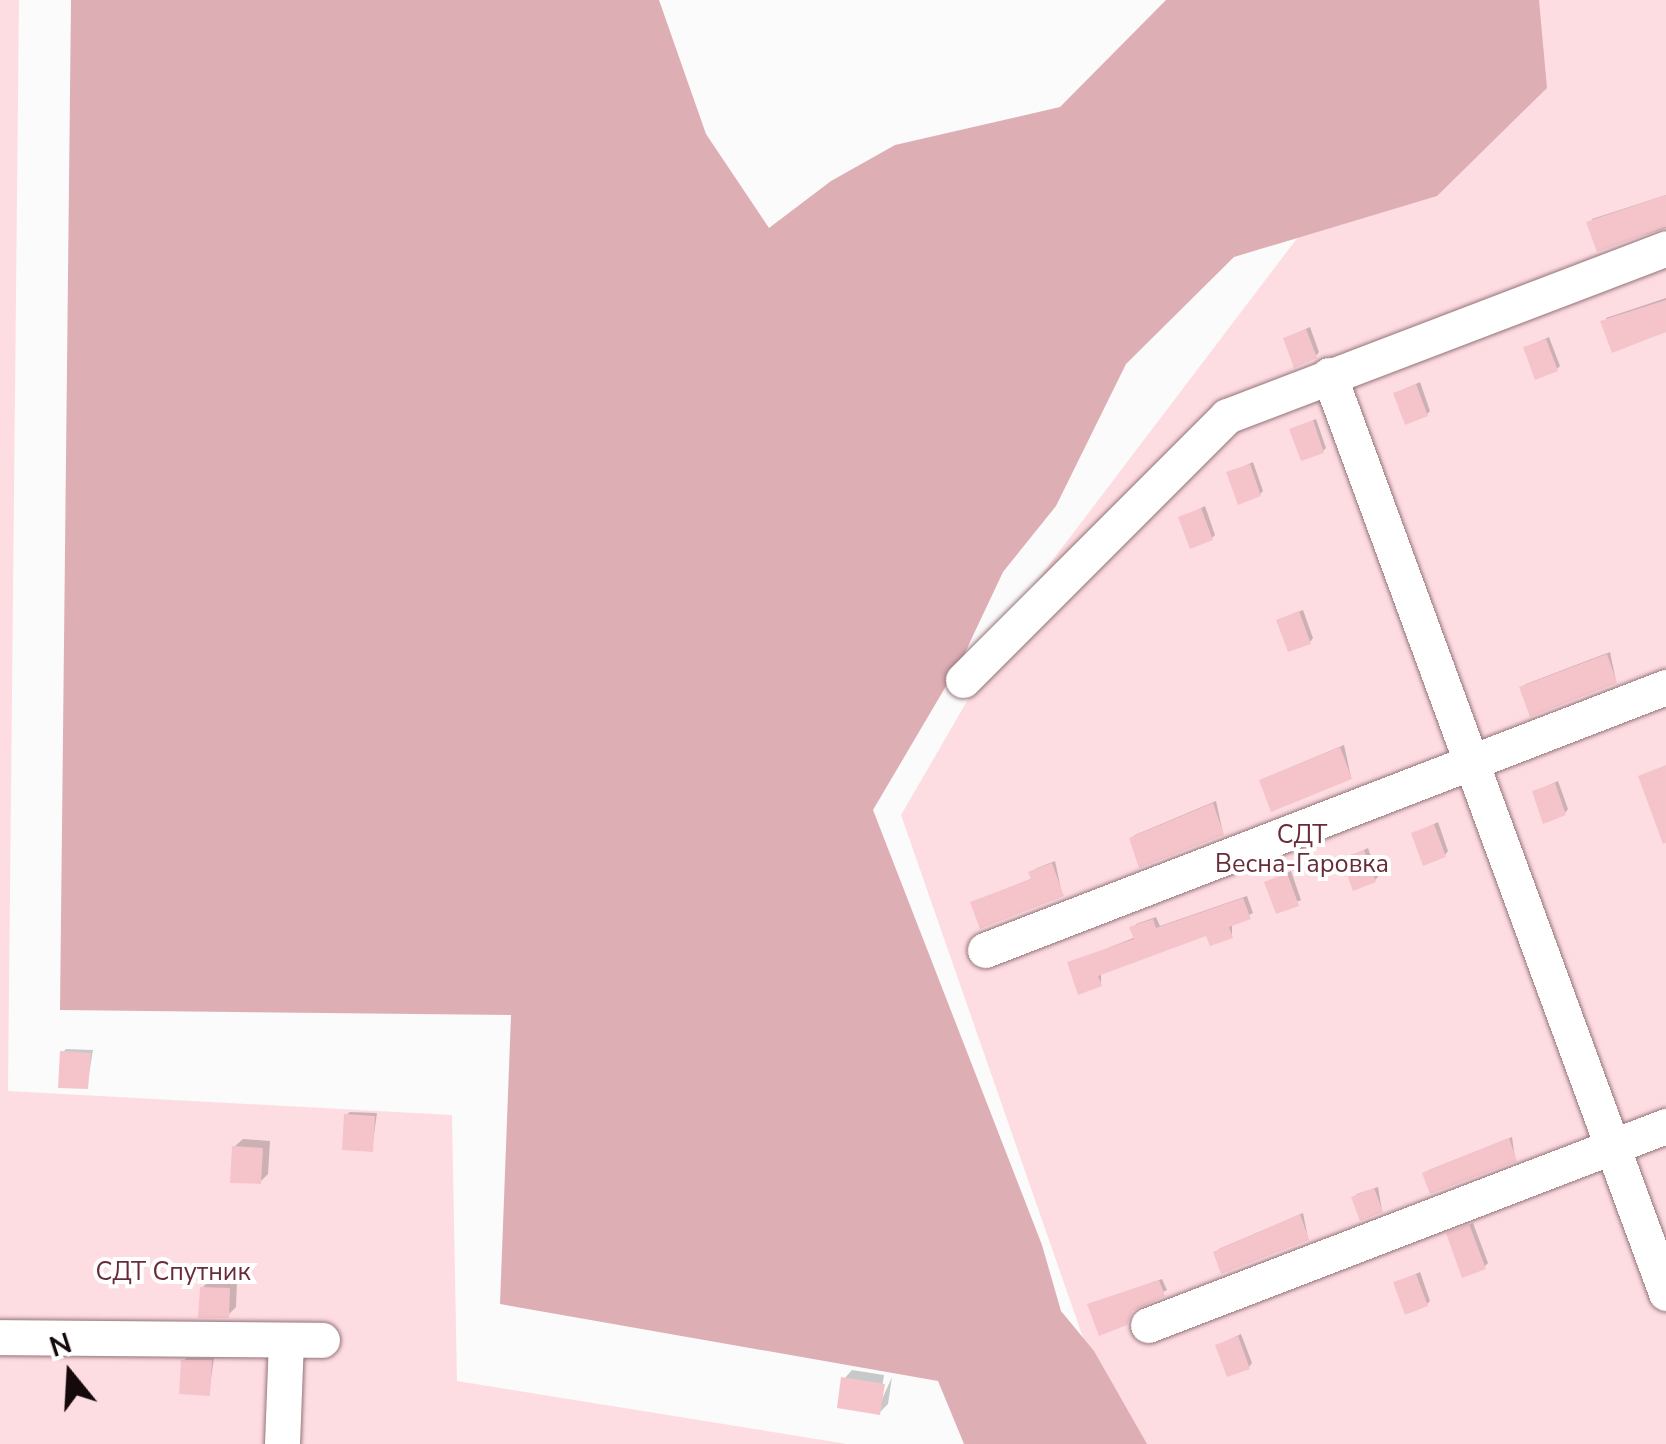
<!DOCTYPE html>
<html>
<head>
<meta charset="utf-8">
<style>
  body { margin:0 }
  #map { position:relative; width:1666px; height:1444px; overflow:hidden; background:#fbfbfb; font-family:"Nunito Sans",sans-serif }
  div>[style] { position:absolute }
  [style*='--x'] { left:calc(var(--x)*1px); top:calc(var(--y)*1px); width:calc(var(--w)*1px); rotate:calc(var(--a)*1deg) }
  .green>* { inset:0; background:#fedde2 }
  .forest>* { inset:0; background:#deaeb5 }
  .shadow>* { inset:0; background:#0003 }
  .building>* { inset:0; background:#f5c4cb }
  .roads { filter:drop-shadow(0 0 2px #937378) drop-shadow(0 0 2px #937378) }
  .minor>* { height:35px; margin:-17.5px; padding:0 17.5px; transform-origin:17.5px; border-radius:17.5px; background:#fff }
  span { translate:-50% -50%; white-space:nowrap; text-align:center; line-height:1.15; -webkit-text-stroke:8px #fff; paint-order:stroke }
  .park-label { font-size:25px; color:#672c38 }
  .north { position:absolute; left:20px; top:1324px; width:100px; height:100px; -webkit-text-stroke:8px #fff; paint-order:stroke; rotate:342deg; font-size:28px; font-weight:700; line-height:40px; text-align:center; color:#14090b }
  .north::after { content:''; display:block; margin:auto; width:35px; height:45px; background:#14090b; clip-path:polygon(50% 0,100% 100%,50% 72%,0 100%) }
</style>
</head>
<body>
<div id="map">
  <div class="green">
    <i style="clip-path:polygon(0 0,19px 0,8px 1091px,452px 1115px,457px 1381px,847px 1444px,0 1444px)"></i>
    <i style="clip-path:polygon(1356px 0,1666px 0,1666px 1444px,1120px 1444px,901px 815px,1036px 582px,1336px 187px)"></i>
  </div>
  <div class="forest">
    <i style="clip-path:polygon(71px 0,659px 0,706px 134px,769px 228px,831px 181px,895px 145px,1060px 107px,1166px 0,1539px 0,1547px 88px,1437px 196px,1234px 257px,1126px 364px,1056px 506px,1003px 572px,962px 659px,873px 810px,1042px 1245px,1061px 1311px,1094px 1351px,1147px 1444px,964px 1444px,938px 1381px,500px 1304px,511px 1015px,60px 1010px)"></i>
  </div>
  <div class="shadow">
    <i style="clip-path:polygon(1666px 195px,1666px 228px,1598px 249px,1592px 219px)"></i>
    <i style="clip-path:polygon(1666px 298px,1666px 332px,1613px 350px,1606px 318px)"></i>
    <i style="clip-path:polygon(1310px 327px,1319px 352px,1316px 356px,1286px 338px)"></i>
    <i style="clip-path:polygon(1549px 337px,1560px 366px,1557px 369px,1525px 348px)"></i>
    <i style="clip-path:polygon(1420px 382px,1430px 411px,1427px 414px,1396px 393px)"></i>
    <i style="clip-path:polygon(1316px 419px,1326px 448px,1323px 451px,1292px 430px)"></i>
    <i style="clip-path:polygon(1253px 462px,1263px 491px,1260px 494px,1229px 473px)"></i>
    <i style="clip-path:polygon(1205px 506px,1215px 535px,1212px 538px,1181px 518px)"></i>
    <i style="clip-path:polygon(1303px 610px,1313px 638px,1310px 642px,1279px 620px)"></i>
    <i style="clip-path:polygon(1610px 652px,1616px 681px,1522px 687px,1526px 684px)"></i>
    <i style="clip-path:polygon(1344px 745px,1351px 777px,1265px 778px)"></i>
    <i style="clip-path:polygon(1558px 781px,1568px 809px,1565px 813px,1534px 792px)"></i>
    <i style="clip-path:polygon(1216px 801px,1223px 833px,1131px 839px,1135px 835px)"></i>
    <i style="clip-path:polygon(1438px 822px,1448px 851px,1445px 855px,1414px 834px)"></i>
    <i style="clip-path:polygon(1368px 848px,1378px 877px,1375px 880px,1344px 859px)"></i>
    <i style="clip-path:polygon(1055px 861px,1062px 894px,973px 902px,1033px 878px,1035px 869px)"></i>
    <i style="clip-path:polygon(1291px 871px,1301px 900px,1277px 911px,1267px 882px)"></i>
    <i style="clip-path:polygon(1247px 896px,1253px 913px,1232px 923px,1232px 936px,1207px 933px,1101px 972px,1101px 984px,1070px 963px,1136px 937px,1136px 924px,1156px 917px,1160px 926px)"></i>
    <i style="clip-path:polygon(66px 1049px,93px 1050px,87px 1087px,62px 1053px)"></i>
    <i style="clip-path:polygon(350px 1112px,377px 1113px,372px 1149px,346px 1115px)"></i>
    <i style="clip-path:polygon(1512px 1137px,1515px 1158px,1425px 1173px,1429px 1170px)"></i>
    <i style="clip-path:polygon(243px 1139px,270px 1141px,268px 1174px,260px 1182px,234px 1147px)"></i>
    <i style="clip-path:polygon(1378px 1187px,1382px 1210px,1354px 1198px,1357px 1194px)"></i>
    <i style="clip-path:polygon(1303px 1213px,1308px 1238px,1216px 1252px,1219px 1249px)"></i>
    <i style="clip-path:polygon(1473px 1223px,1488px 1263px,1484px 1267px,1449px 1234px)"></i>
    <i style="clip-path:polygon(1420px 1272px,1430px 1301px,1427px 1304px,1396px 1283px)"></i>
    <i style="clip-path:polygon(1162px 1279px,1167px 1290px,1134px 1307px,1126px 1323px,1090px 1304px)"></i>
    <i style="clip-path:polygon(210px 1280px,237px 1281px,236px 1307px,228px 1315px,202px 1288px)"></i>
    <i style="clip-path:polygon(1241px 1334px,1252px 1363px,1249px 1367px,1218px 1345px)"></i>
    <i style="clip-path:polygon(187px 1358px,214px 1358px,209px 1393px,183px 1361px)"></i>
    <i style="clip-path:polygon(852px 1370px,884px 1375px,879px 1406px,892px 1377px,888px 1404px,880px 1412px,844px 1379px)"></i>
  </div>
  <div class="building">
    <i style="clip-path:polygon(1666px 195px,1666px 227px,1597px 252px,1586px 222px)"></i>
    <i style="clip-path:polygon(1666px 300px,1666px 332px,1612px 353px,1600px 321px)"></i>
    <i style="clip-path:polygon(1306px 329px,1317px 358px,1294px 368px,1283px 338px)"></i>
    <i style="clip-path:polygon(1546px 339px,1558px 371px,1535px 380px,1523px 347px)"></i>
    <i style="clip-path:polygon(1416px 384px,1428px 416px,1405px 425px,1393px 393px)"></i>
    <i style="clip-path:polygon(1313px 420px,1324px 453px,1301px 461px,1289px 429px)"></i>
    <i style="clip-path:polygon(1250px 464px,1261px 496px,1238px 505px,1226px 472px)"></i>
    <i style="clip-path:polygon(1201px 508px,1213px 540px,1190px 549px,1178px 517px)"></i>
    <i style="clip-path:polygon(1299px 611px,1311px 644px,1288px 652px,1276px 620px)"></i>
    <i style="clip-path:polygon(1607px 654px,1617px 683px,1530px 717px,1519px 687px)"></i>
    <i style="clip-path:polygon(1340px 747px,1352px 779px,1271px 812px,1259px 780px)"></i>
    <i style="clip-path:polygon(1666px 765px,1666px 843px,1663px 844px,1638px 776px)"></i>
    <i style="clip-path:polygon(1555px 783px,1566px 815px,1543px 824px,1532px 791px)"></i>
    <i style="clip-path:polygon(1213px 803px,1224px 835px,1139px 868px,1129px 838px)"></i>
    <i style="clip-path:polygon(1434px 824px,1446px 857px,1423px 866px,1411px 833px)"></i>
    <i style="clip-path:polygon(1364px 850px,1376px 882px,1353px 891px,1341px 858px)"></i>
    <i style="clip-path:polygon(1052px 863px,1064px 896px,980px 929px,970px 902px,1031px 879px,1028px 872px)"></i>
    <i style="clip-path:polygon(1287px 873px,1299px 906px,1276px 914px,1264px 882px)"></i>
    <i style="clip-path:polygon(1243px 898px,1251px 919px,1229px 927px,1233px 938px,1210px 946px,1206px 936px,1098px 976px,1102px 986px,1078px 995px,1067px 962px,1134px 939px,1129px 927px,1153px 919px,1156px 928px)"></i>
    <i style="clip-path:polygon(60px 1051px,91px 1053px,88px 1089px,58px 1088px)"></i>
    <i style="clip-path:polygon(344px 1114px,375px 1116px,373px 1152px,342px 1150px)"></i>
    <i style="clip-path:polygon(1509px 1138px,1517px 1161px,1430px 1194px,1422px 1173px)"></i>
    <i style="clip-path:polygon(232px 1146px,263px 1148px,261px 1184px,230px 1183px)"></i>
    <i style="clip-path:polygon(1374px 1188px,1383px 1212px,1360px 1221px,1351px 1197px)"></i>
    <i style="clip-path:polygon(1300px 1214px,1309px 1240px,1221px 1274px,1213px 1252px)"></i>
    <i style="clip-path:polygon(1469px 1224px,1486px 1269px,1462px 1278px,1446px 1233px)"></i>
    <i style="clip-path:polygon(1416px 1274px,1428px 1306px,1405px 1315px,1393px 1282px)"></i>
    <i style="clip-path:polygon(1159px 1280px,1165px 1296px,1132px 1311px,1127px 1325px,1099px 1336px,1087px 1304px)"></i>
    <i style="clip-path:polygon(200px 1287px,230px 1288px,229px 1318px,198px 1318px)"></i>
    <i style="clip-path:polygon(1238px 1336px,1250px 1369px,1227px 1377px,1215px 1345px)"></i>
    <i style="clip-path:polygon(181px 1360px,212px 1360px,210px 1396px,179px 1394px)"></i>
    <i style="clip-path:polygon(841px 1377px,885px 1384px,880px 1415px,837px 1408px)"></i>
  </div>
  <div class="roads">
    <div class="minor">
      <i style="--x:1329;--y:375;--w:978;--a:69.84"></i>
      <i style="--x:963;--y:680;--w:373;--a:-45"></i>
      <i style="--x:1227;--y:416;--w:470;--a:-20.9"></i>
      <i style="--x:985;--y:950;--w:730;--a:-21.12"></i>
      <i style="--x:1148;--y:1325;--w:555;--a:-21.02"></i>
      <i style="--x:0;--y:1337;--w:322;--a:0.5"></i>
      <i style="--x:282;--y:1444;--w:104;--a:-87.8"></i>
    </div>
  </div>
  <div class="park-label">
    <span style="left:1302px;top:850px">СДТ<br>Весна-Гаровка</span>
    <span style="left:173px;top:1272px">СДТ Спутник</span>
  </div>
  <div class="north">N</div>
</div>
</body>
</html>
